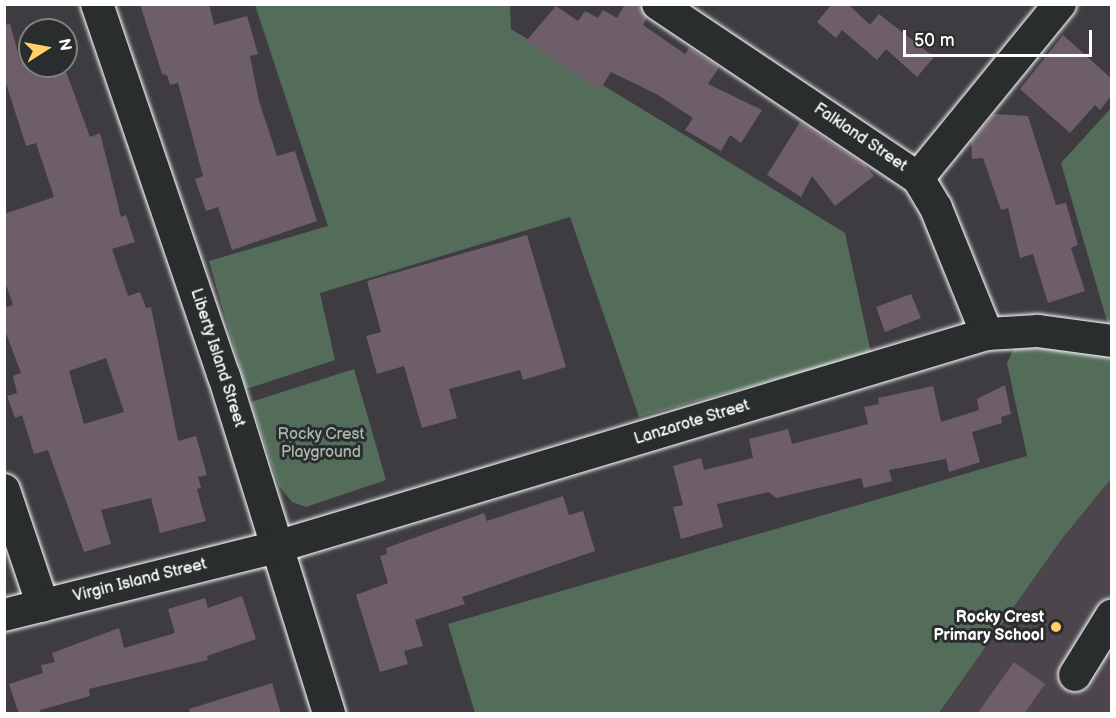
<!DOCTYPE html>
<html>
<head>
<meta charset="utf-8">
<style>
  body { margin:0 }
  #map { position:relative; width:1116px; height:718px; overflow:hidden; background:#3e3c40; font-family:"Balsamiq Sans",sans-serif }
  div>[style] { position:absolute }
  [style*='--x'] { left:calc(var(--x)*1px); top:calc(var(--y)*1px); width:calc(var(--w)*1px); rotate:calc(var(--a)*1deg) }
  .built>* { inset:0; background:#4c464c }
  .green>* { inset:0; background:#546d5b }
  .building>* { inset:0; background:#6d5e69 }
  .roads { filter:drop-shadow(0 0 2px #fff) drop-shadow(0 0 2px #fff) }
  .minor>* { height:32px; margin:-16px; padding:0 16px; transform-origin:16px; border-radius:16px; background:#2a2d2e }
  .dots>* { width:16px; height:16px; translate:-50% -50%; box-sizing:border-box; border:3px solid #2a2d2e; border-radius:50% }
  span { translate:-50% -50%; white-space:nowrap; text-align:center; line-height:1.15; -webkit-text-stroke:6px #2a2d2e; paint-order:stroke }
  .street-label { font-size:16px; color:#fff }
  .park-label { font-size:16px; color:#aab6ad }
  .poi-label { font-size:16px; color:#fff; font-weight:700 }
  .right { translate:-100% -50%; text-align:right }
  .frame { position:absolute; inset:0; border:6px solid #fff; pointer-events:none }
  .north { position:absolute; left:18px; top:18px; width:60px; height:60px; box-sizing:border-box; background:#2a2d2e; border:2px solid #7f8182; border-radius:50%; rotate:79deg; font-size:16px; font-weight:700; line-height:24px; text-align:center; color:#fff }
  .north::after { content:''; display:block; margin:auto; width:21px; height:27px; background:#ffd166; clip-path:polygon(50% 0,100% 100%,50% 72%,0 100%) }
  .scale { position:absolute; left:903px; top:30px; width:189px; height:27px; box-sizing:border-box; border:3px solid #fff; border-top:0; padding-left:8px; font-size:18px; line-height:21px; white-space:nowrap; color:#fff; -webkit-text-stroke:4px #2a2d2e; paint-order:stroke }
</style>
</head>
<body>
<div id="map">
  <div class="built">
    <i style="clip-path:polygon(1111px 479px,1111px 713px,939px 714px,1061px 540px)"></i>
  </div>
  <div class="green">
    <i style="clip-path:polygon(255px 5px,510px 5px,511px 29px,845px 233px,871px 353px,639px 417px,570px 217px,320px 293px,335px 360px,246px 389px,209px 261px,328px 226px)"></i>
    <i style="clip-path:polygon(1111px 108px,1111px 335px,1061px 163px)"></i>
    <i style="clip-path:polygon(1017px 342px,1111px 353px,1111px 479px,1061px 540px,939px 713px,475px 713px,448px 624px,1027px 456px,1007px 363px)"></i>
    <i style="clip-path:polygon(354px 369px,386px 480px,306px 507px,292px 502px,279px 486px,251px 402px)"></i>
  </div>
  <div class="building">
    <i style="clip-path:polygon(140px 4px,209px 4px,214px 25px,247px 16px,258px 54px,250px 56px,259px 101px,277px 156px,295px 151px,317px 221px,232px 250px,218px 207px,206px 211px,195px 179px,203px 176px,178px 83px,170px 85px,167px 75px,162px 74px)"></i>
    <i style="clip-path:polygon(625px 4px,641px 7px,647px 18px,643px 25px,685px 54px,689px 48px,719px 67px,708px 84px,762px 110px,741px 143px,730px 135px,721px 151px,685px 130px,693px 118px,658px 95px,611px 72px,600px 90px,526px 41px,556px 6px,578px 21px,585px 11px,598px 18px,603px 10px,617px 18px)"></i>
    <i style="clip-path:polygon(832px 4px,848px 4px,870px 25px,879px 14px,934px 57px,917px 77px,886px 49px,877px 60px,842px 30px,836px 38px,817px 22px)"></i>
    <i style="clip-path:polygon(evenodd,10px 24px,20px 60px,30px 57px,30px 66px,64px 66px,90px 137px,100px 133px,121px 217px,126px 215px,135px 242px,112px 249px,128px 296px,140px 292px,146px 308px,151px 307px,178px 441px,196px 436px,207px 475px,198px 477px,201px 488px,197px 489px,206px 521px,160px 533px,151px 498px,101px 510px,111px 544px,84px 552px,48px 450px,34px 454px,22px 415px,15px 418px,7px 396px,17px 393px,13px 376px,21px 373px,4px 328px,4px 308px,13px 305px,4px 279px,4px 214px,54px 197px,36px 143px,26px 146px,4px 77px,4px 25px,10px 24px,106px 358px,124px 412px,84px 424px,69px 371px,106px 358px)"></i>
    <i style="clip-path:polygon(1063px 35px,1112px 79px,1112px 95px,1100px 110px,1095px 105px,1070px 133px,1020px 89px)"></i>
    <i style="clip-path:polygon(994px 114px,1028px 116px,1056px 205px,1066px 203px,1078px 245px,1071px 248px,1085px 291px,1048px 303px,1033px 254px,1020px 258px,1008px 208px,1001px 210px,983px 158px,972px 159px,971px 141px)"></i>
    <i style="clip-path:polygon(800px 122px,864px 164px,874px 176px,835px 206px,812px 176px,801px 197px,767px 175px)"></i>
    <i style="clip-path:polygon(527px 235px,566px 367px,523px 380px,520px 370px,449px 389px,457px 418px,422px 428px,404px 366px,377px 374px,366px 336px,381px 332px,367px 281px)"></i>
    <i style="clip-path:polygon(911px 294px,921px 318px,885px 332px,876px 307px)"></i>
    <i style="clip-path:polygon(1005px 385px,1011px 414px,1001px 417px,1002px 423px,972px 432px,980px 462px,949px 472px,946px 459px,889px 470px,892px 481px,864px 488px,861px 478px,776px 498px,769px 492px,717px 504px,723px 527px,681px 539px,673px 507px,683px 505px,673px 466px,701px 458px,704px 470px,753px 458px,749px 439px,788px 429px,792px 444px,868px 424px,864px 407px,879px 404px,878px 398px,933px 386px,941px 422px,979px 410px,977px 399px)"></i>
    <i style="clip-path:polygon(563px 496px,569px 515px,583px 511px,595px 551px,462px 597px,465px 604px,415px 620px,423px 646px,404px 651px,408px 664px,380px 672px,356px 595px,388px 583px,380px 556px,387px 554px,386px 548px,484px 513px,487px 521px)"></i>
    <i style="clip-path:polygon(242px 596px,256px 639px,207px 656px,208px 660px,89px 689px,90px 696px,40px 710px,41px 714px,19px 714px,9px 684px,43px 673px,41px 665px,55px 662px,52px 653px,119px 628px,124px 648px,175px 633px,168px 609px,205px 598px,208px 608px)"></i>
    <i style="clip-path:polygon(1014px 662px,1045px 684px,1024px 714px,977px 714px)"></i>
    <i style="clip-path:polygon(272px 683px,281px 714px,190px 714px,189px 709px)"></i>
  </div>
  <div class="roads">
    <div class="minor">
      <i style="--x:97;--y:4;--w:393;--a:71.2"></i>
      <i style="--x:224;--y:376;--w:354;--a:72.7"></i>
      <i style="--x:658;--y:4;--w:313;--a:33.8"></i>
      <i style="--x:918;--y:178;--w:35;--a:59"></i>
      <i style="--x:936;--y:208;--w:136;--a:68"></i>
      <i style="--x:918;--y:178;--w:225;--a:-50.8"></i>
      <i style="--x:4;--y:490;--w:122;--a:71.4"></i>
      <i style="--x:4;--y:615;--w:280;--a:-14"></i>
      <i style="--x:276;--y:547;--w:742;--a:-16.68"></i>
      <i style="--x:987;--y:334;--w:51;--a:-3.4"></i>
      <i style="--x:1038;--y:331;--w:75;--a:7.7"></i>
      <i style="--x:1075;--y:675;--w:70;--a:-58.3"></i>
    </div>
  </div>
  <div class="dots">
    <i style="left:1056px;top:627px;background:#ffd166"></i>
  </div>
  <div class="street-label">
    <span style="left:860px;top:138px;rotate:34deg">Falkland Street</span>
    <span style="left:217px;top:358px;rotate:72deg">Liberty Island Street</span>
    <span style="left:692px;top:423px;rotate:-17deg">Lanzarote Street</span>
    <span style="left:140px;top:581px;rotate:-14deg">Virgin Island Street</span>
  </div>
  <div class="park-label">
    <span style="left:321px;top:444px">Rocky Crest<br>Playground</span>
  </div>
  <div class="poi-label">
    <span class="right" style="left:1044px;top:627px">Rocky Crest<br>Primary School</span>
  </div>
  <div class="frame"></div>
  <div class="north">N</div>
  <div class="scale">50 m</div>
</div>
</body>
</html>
